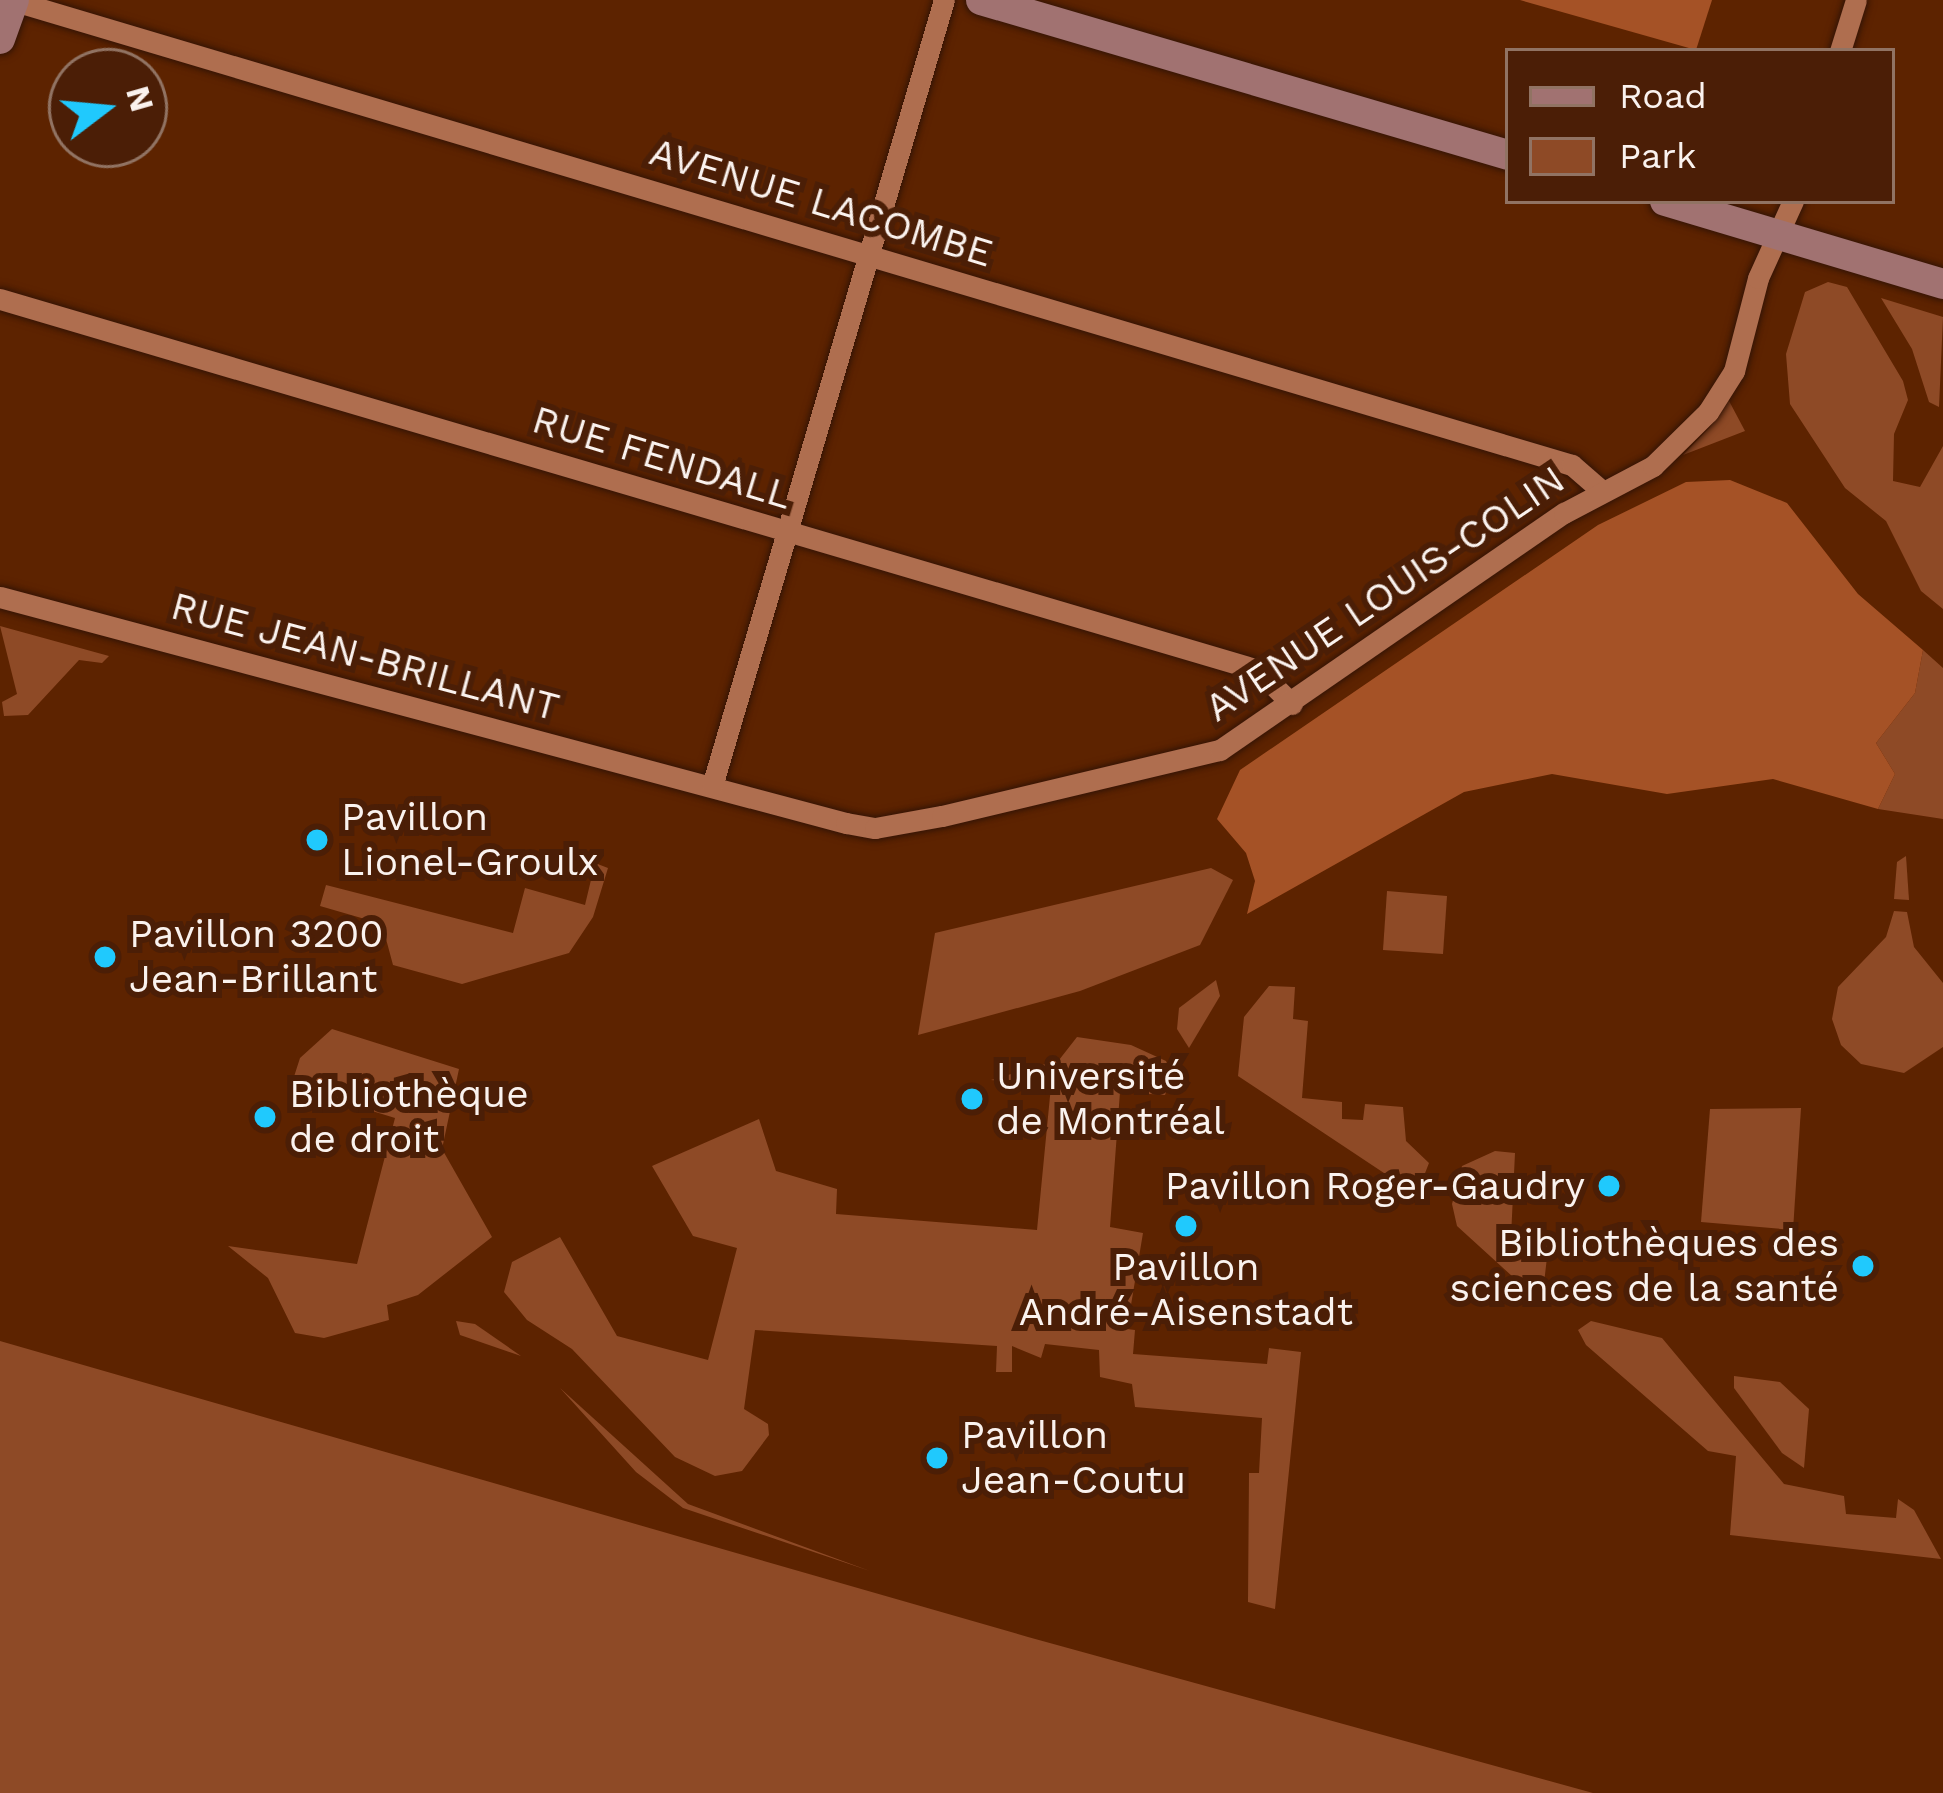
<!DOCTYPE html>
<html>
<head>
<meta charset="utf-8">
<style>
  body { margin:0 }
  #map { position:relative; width:1943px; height:1793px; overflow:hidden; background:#5d2300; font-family:"Work Sans",sans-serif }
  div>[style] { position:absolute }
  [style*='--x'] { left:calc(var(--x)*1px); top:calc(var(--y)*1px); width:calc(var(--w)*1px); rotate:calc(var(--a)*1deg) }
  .green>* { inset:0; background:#8e4a26 }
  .forest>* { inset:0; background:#a55226 }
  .roads { filter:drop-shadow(0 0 3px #341405) drop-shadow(0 0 3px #341405) }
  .street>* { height:21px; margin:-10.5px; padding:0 10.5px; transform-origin:10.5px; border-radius:10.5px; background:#af6e4f }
  .secondary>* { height:30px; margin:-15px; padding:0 15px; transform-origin:15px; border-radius:15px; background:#a17271 }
  .dots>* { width:33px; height:33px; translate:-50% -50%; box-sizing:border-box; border:6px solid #4b1e06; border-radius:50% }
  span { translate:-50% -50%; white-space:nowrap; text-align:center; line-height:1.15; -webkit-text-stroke:12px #4b1e06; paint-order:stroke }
  .street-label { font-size:39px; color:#faf2ee }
  .poi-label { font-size:39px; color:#faf2ee }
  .left { translate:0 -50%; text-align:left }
  .right { translate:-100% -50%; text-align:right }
  .legend { position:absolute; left:1505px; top:48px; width:390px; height:156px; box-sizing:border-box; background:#4b1e06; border:3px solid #917363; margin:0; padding:15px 21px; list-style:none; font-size:36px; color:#faf2ee }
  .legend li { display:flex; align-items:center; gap:24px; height:60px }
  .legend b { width:60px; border:3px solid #917363 }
  .north { position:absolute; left:48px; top:48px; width:120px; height:120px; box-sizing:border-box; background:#4b1e06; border:3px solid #917363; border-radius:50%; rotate:74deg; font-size:33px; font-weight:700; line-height:48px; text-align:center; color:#faf2ee }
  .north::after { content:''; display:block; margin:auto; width:42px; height:54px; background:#20c9fd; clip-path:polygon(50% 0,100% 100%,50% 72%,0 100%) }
</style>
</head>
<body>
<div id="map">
  <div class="green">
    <i style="clip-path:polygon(1828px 282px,1847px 287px,1903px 381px,1908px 400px,1894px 434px,1893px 481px,1920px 487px,1943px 446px,1943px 609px,1921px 591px,1886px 521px,1845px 488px,1790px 404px,1786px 354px,1805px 292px)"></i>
    <i style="clip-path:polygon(1881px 298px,1943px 317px,1939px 407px,1929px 402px,1912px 349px)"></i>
    <i style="clip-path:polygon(1728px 399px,1745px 431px,1683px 455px,1710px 427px)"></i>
    <i style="clip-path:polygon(0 626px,109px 656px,102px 663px,79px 660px,28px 715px,4px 716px,2px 702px,17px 694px)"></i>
    <i style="clip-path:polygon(1923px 650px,1943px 668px,1943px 819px,1878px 809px,1895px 774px,1876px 743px,1915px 693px)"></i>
    <i style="clip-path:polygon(1906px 856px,1909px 900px,1894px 899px,1897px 862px)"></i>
    <i style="clip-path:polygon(595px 863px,608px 868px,593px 917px,569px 953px,462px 984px,393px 965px,382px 924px,320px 906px,326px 885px,513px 933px,525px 888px,585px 905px)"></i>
    <i style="clip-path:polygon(1211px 868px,1233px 880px,1200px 945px,1080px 991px,918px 1035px,935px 933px)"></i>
    <i style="clip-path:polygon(1387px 891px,1447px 896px,1443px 954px,1383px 950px)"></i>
    <i style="clip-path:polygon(1894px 911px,1907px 912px,1914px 947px,1943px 983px,1943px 1047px,1904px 1073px,1861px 1064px,1841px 1045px,1832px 1019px,1838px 987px,1886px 937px)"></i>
    <i style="clip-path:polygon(1216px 980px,1220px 996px,1189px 1048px,1177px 1029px,1179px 1008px)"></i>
    <i style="clip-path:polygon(1269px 986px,1295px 987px,1293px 1019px,1308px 1021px,1302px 1098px,1342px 1102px,1342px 1119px,1363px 1120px,1365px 1104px,1403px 1107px,1406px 1141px,1429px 1163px,1420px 1186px,1393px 1179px,1238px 1076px,1244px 1017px)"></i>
    <i style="clip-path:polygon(332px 1029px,459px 1069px,442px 1149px,492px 1237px,418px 1295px,387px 1305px,389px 1320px,324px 1338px,295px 1333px,268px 1278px,228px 1246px,357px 1264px,395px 1118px,291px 1086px,300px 1058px)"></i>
    <i style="clip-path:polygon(1077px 1037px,1131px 1045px,1166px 1061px,1172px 1076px,1165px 1095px,1120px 1092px,1110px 1227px,1143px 1233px,1127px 1329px,1135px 1330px,1133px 1354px,1267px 1364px,1269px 1348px,1301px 1352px,1275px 1609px,1248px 1602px,1249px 1473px,1259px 1473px,1262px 1418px,1135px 1407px,1132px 1384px,1100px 1377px,1099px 1350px,1045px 1344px,1041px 1358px,1012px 1346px,1012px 1372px,996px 1372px,997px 1346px,755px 1330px,744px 1409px,768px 1424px,769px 1435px,742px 1471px,715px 1476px,675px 1457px,572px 1349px,527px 1320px,504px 1292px,512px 1262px,560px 1237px,617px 1336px,708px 1360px,737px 1248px,693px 1236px,652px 1166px,759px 1119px,776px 1171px,837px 1189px,836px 1214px,1037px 1230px,1051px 1086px,991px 1080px,1059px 1060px)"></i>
    <i style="clip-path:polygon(1801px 1108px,1793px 1230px,1701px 1222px,1710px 1109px)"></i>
    <i style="clip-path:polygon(1495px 1151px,1515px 1153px,1511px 1237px,1549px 1240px,1543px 1292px,1524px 1287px,1457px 1226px,1452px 1204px,1462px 1166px)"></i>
    <i style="clip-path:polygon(456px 1321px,475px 1324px,521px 1356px,460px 1335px)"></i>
    <i style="clip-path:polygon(1591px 1321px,1662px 1338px,1784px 1484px,1844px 1496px,1846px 1514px,1896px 1518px,1898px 1499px,1914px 1510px,1941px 1559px,1730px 1535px,1736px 1456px,1708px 1451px,1586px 1345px,1578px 1330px)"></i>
    <i style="clip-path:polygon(0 1341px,1028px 1637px,1593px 1793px,0 1793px)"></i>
    <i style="clip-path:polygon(1734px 1376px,1780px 1382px,1809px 1409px,1804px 1468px,1782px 1453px,1734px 1388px)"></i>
    <i style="clip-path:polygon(560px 1388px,688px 1504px,870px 1571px,683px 1508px,636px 1472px)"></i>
  </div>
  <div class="forest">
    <i style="clip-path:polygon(1520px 0,1712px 0,1696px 50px)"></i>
    <i style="clip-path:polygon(1730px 480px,1787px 503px,1858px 594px,1923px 650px,1915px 693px,1876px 743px,1895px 774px,1878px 809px,1773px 779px,1667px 794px,1552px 774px,1464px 792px,1247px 914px,1255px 881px,1246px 853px,1217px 819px,1240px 770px,1598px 525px,1686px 482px)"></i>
  </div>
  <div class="roads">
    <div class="street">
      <i style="--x:11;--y:0;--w:1629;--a:16.59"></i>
      <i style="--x:1572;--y:465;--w:40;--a:41"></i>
      <i style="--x:1840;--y:51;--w:53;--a:-72.6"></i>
      <i style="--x:0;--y:299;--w:1312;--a:16.43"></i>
      <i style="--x:1258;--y:670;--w:48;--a:45"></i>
      <i style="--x:0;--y:597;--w:876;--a:14.96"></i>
      <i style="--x:846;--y:823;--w:29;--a:10"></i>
      <i style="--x:875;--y:828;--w:68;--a:-10.2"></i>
      <i style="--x:942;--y:816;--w:286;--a:-13.4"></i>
      <i style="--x:1220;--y:750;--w:418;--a:-34.6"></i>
      <i style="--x:1564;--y:513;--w:101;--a:-27.8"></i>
      <i style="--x:1653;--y:466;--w:77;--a:-44.5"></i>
      <i style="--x:1708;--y:412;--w:49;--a:-57.6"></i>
      <i style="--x:1734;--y:371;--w:96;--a:-75.5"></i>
      <i style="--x:1758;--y:278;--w:85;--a:-65.6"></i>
      <i style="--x:712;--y:786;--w:820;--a:-73.56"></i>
    </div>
    <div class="secondary">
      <i style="--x:981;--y:0;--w:549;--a:16.39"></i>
      <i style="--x:0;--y:39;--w:41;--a:-70.3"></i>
      <i style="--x:1665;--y:201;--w:290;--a:16.6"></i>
    </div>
  </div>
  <div class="dots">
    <i style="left:317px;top:840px;background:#20c9fd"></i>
    <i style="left:105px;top:957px;background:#20c9fd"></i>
    <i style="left:972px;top:1099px;background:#20c9fd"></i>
    <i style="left:265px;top:1117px;background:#20c9fd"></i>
    <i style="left:1609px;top:1186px;background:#20c9fd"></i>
    <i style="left:1186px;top:1226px;background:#20c9fd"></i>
    <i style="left:1863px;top:1266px;background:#20c9fd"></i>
    <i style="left:937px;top:1458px;background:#20c9fd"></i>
  </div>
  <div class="street-label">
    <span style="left:821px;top:203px;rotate:17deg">AVENUE LACOMBE</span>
    <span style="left:662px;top:458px;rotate:17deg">RUE FENDALL</span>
    <span style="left:1385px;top:594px;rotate:-34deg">AVENUE LOUIS-COLIN</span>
    <span style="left:365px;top:657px;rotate:15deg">RUE JEAN-BRILLANT</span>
  </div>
  <div class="poi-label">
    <span class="left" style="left:341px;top:840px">Pavillon<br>Lionel-Groulx</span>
    <span class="left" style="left:129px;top:957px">Pavillon 3200<br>Jean-Brillant</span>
    <span class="left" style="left:996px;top:1099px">Université<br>de Montréal</span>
    <span class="left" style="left:289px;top:1117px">Bibliothèque<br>de droit</span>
    <span class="right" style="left:1585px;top:1186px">Pavillon Roger-Gaudry</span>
    <span class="right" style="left:1839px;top:1266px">Bibliothèques des<br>sciences de la santé</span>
    <span style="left:1186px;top:1290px">Pavillon<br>André-Aisenstadt</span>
    <span class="left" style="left:961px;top:1458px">Pavillon<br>Jean-Coutu</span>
  </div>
  <ul class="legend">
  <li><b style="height:15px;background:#a17271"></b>Road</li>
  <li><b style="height:33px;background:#8e4a26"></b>Park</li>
  </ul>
  <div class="north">N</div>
</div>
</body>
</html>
